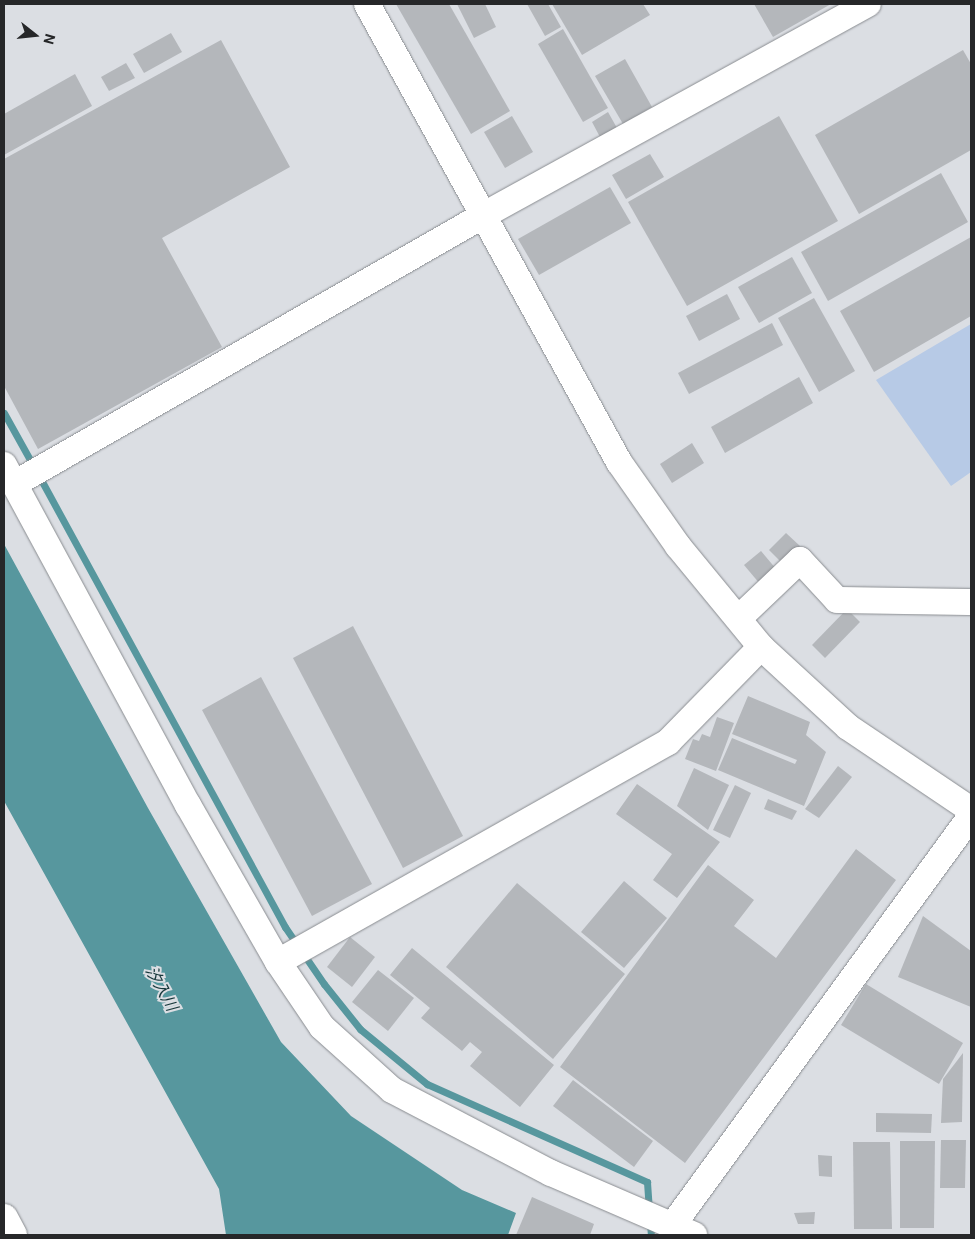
<!DOCTYPE html>
<html>
<head>
<meta charset="utf-8">
<style>
  body { margin:0 }
  #map { position:relative; width:975px; height:1239px; overflow:hidden; background:#dbdee3; font-family:Roboto,"Noto Sans JP",sans-serif }
  div>[style] { position:absolute }
  [style*='--x'] { left:calc(var(--x)*1px); top:calc(var(--y)*1px); width:calc(var(--w)*1px); rotate:calc(var(--a)*1deg) }
  .green>* { inset:0; background:#b7cae6 }
  .water>* { inset:0; background:#57979e }
  .stream>* { height:7px; margin:-3.5px; padding:0 3.5px; transform-origin:3.5px; border-radius:3.5px; background:#57979e }
  .building>* { inset:0; background:#b4b7bb }
  .roads { filter:drop-shadow(0 0 1px #898c90) drop-shadow(0 0 1px #898c90) }
  .minor>* { height:26px; margin:-13px; padding:0 13px; transform-origin:13px; border-radius:13px; background:#fff }
  .tertiary>* { height:28px; margin:-14px; padding:0 14px; transform-origin:14px; border-radius:14px; background:#fff }
  span { translate:-50% -50%; white-space:nowrap; text-align:center; line-height:1.15; -webkit-text-stroke:4px #dbdee3; paint-order:stroke }
  .water-label { font-size:16px; color:#17373b; font-style:italic }
  .frame { position:absolute; inset:0; border:5px solid #262729; pointer-events:none }
  .north { position:absolute; left:10px; top:10px; width:50px; height:50px; -webkit-text-stroke:4px #dbdee3; paint-order:stroke; rotate:106deg; font-size:14px; font-weight:700; line-height:20px; text-align:center; color:#262729 }
  .north::after { content:''; display:block; margin:auto; width:18px; height:22px; background:#262729; clip-path:polygon(50% 0,100% 100%,50% 72%,0 100%) }
</style>
</head>
<body>
<div id="map">
  <div class="green">
    <i style="clip-path:polygon(971px 324px,971px 472px,951px 486px,876px 380px)"></i>
  </div>
  <div class="water">
    <i style="clip-path:polygon(4px 544px,148px 808px,281px 1042px,351px 1116px,462px 1190px,516px 1213px,508px 1235px,226px 1235px,219px 1189px,4px 801px)"></i>
  </div>
  <div class="stream">
    <i style="--x:4;--y:413;--w:62;--a:60.9"></i>
    <i style="--x:39;--y:476;--w:514;--a:61.39"></i>
    <i style="--x:285;--y:927;--w:69;--a:55.6"></i>
    <i style="--x:324;--y:984;--w:58;--a:51.3"></i>
    <i style="--x:360;--y:1029;--w:87;--a:39.4"></i>
    <i style="--x:427;--y:1084;--w:241;--a:24"></i>
    <i style="--x:647;--y:1182;--w:27;--a:86"></i>
    <i style="--x:650;--y:1222;--w:13;--a:86"></i>
  </div>
  <div class="building">
    <i style="clip-path:polygon(396px 4px,449px 4px,510px 111px,471px 134px)"></i>
    <i style="clip-path:polygon(457px 4px,485px 4px,496px 27px,474px 38px)"></i>
    <i style="clip-path:polygon(527px 4px,548px 4px,561px 27px,545px 36px)"></i>
    <i style="clip-path:polygon(552px 4px,643px 4px,650px 15px,582px 55px)"></i>
    <i style="clip-path:polygon(754px 4px,831px 4px,773px 37px)"></i>
    <i style="clip-path:polygon(563px 29px,608px 108px,583px 122px,538px 44px)"></i>
    <i style="clip-path:polygon(171px 33px,182px 52px,144px 73px,133px 54px)"></i>
    <i style="clip-path:polygon(221px 40px,290px 167px,162px 238px,222px 347px,38px 449px,4px 386px,4px 159px)"></i>
    <i style="clip-path:polygon(963px 50px,971px 64px,971px 150px,859px 214px,815px 135px)"></i>
    <i style="clip-path:polygon(625px 59px,652px 107px,623px 124px,595px 76px)"></i>
    <i style="clip-path:polygon(126px 63px,135px 78px,109px 91px,101px 77px)"></i>
    <i style="clip-path:polygon(75px 74px,92px 106px,4px 155px,4px 114px)"></i>
    <i style="clip-path:polygon(608px 112px,617px 128px,600px 137px,592px 122px)"></i>
    <i style="clip-path:polygon(512px 116px,533px 152px,505px 168px,484px 132px)"></i>
    <i style="clip-path:polygon(779px 116px,838px 221px,687px 306px,628px 202px)"></i>
    <i style="clip-path:polygon(650px 154px,664px 177px,626px 199px,612px 175px)"></i>
    <i style="clip-path:polygon(941px 173px,968px 222px,828px 301px,801px 252px)"></i>
    <i style="clip-path:polygon(610px 187px,631px 223px,539px 275px,518px 239px)"></i>
    <i style="clip-path:polygon(971px 237px,971px 316px,874px 372px,840px 311px)"></i>
    <i style="clip-path:polygon(792px 257px,812px 293px,759px 323px,738px 287px)"></i>
    <i style="clip-path:polygon(727px 294px,740px 319px,699px 341px,686px 316px)"></i>
    <i style="clip-path:polygon(814px 298px,855px 371px,819px 392px,778px 318px)"></i>
    <i style="clip-path:polygon(772px 323px,783px 345px,689px 394px,678px 373px)"></i>
    <i style="clip-path:polygon(799px 377px,813px 403px,725px 453px,711px 427px)"></i>
    <i style="clip-path:polygon(692px 443px,704px 463px,672px 483px,660px 464px)"></i>
    <i style="clip-path:polygon(786px 533px,800px 546px,783px 564px,769px 550px)"></i>
    <i style="clip-path:polygon(761px 551px,777px 570px,760px 584px,744px 565px)"></i>
    <i style="clip-path:polygon(847px 609px,860px 622px,825px 658px,812px 645px)"></i>
    <i style="clip-path:polygon(353px 626px,463px 836px,403px 868px,293px 658px)"></i>
    <i style="clip-path:polygon(261px 677px,372px 884px,312px 916px,202px 710px)"></i>
    <i style="clip-path:polygon(748px 696px,810px 722px,806px 735px,826px 752px,804px 806px,718px 770px,732px 738px,795px 764px,797px 760px,732px 734px)"></i>
    <i style="clip-path:polygon(717px 717px,734px 723px,716px 771px,685px 759px,693px 739px,699px 741px,702px 734px,710px 737px)"></i>
    <i style="clip-path:polygon(838px 766px,852px 777px,819px 818px,805px 809px)"></i>
    <i style="clip-path:polygon(694px 768px,729px 785px,708px 830px,677px 806px)"></i>
    <i style="clip-path:polygon(637px 784px,720px 842px,677px 898px,653px 880px,672px 854px,616px 814px)"></i>
    <i style="clip-path:polygon(735px 785px,751px 793px,730px 838px,713px 830px)"></i>
    <i style="clip-path:polygon(768px 799px,797px 811px,792px 820px,764px 809px)"></i>
    <i style="clip-path:polygon(856px 849px,896px 880px,685px 1163px,560px 1067px,708px 865px,754px 900px,734px 926px,776px 958px)"></i>
    <i style="clip-path:polygon(624px 881px,667px 918px,624px 968px,581px 932px)"></i>
    <i style="clip-path:polygon(517px 883px,625px 974px,553px 1059px,446px 967px)"></i>
    <i style="clip-path:polygon(923px 916px,971px 951px,971px 1007px,898px 977px)"></i>
    <i style="clip-path:polygon(350px 937px,375px 957px,352px 987px,327px 967px)"></i>
    <i style="clip-path:polygon(412px 948px,554px 1065px,520px 1107px,470px 1066px,482px 1052px,470px 1042px,462px 1051px,421px 1018px,430px 1008px,390px 975px)"></i>
    <i style="clip-path:polygon(378px 970px,414px 998px,388px 1031px,352px 1002px)"></i>
    <i style="clip-path:polygon(866px 984px,963px 1043px,939px 1084px,841px 1025px)"></i>
    <i style="clip-path:polygon(963px 1053px,962px 1122px,941px 1123px,943px 1079px)"></i>
    <i style="clip-path:polygon(573px 1080px,653px 1141px,634px 1167px,553px 1106px)"></i>
    <i style="clip-path:polygon(876px 1113px,932px 1114px,931px 1133px,876px 1132px)"></i>
    <i style="clip-path:polygon(941px 1140px,966px 1140px,965px 1188px,940px 1188px)"></i>
    <i style="clip-path:polygon(900px 1141px,935px 1141px,934px 1228px,900px 1228px)"></i>
    <i style="clip-path:polygon(853px 1142px,890px 1142px,892px 1229px,854px 1229px)"></i>
    <i style="clip-path:polygon(818px 1155px,832px 1156px,832px 1177px,819px 1176px)"></i>
    <i style="clip-path:polygon(532px 1197px,594px 1224px,590px 1235px,516px 1235px)"></i>
    <i style="clip-path:polygon(815px 1212px,814px 1224px,798px 1224px,794px 1213px)"></i>
  </div>
  <div class="roads">
    <div class="minor">
      <i style="--x:367;--y:4;--w:523;--a:61.18"></i>
      <i style="--x:619;--y:462;--w:103;--a:54.9"></i>
      <i style="--x:678;--y:546;--w:131;--a:50.6"></i>
      <i style="--x:761;--y:647;--w:118;--a:42.6"></i>
      <i style="--x:848;--y:727;--w:148;--a:34"></i>
      <i style="--x:4;--y:465;--w:387;--a:61.6"></i>
      <i style="--x:188;--y:805;--w:181;--a:60.2"></i>
      <i style="--x:278;--y:962;--w:78;--a:55.9"></i>
      <i style="--x:322;--y:1027;--w:94;--a:42"></i>
      <i style="--x:392;--y:1090;--w:179;--a:27.6"></i>
      <i style="--x:551;--y:1173;--w:156;--a:23.4"></i>
      <i style="--x:14;--y:484;--w:542;--a:-29.78"></i>
      <i style="--x:484;--y:215;--w:438;--a:-28.8"></i>
      <i style="--x:739;--y:618;--w:84;--a:-43.6"></i>
      <i style="--x:800;--y:560;--w:54;--a:47.2"></i>
      <i style="--x:837;--y:600;--w:134;--a:0.9"></i>
      <i style="--x:278;--y:962;--w:448;--a:-29.4"></i>
      <i style="--x:668;--y:742;--w:133;--a:-45.6"></i>
      <i style="--x:672;--y:1226;--w:507;--a:-53.9"></i>
    </div>
    <div class="tertiary">
      <i style="--x:4;--y:1218;--w:19;--a:62"></i>
    </div>
  </div>
  <div class="water-label">
    <span style="left:161px;top:989px;rotate:61deg">汐入川</span>
  </div>
  <div class="frame"></div>
  <div class="north">N</div>
</div>
</body>
</html>
